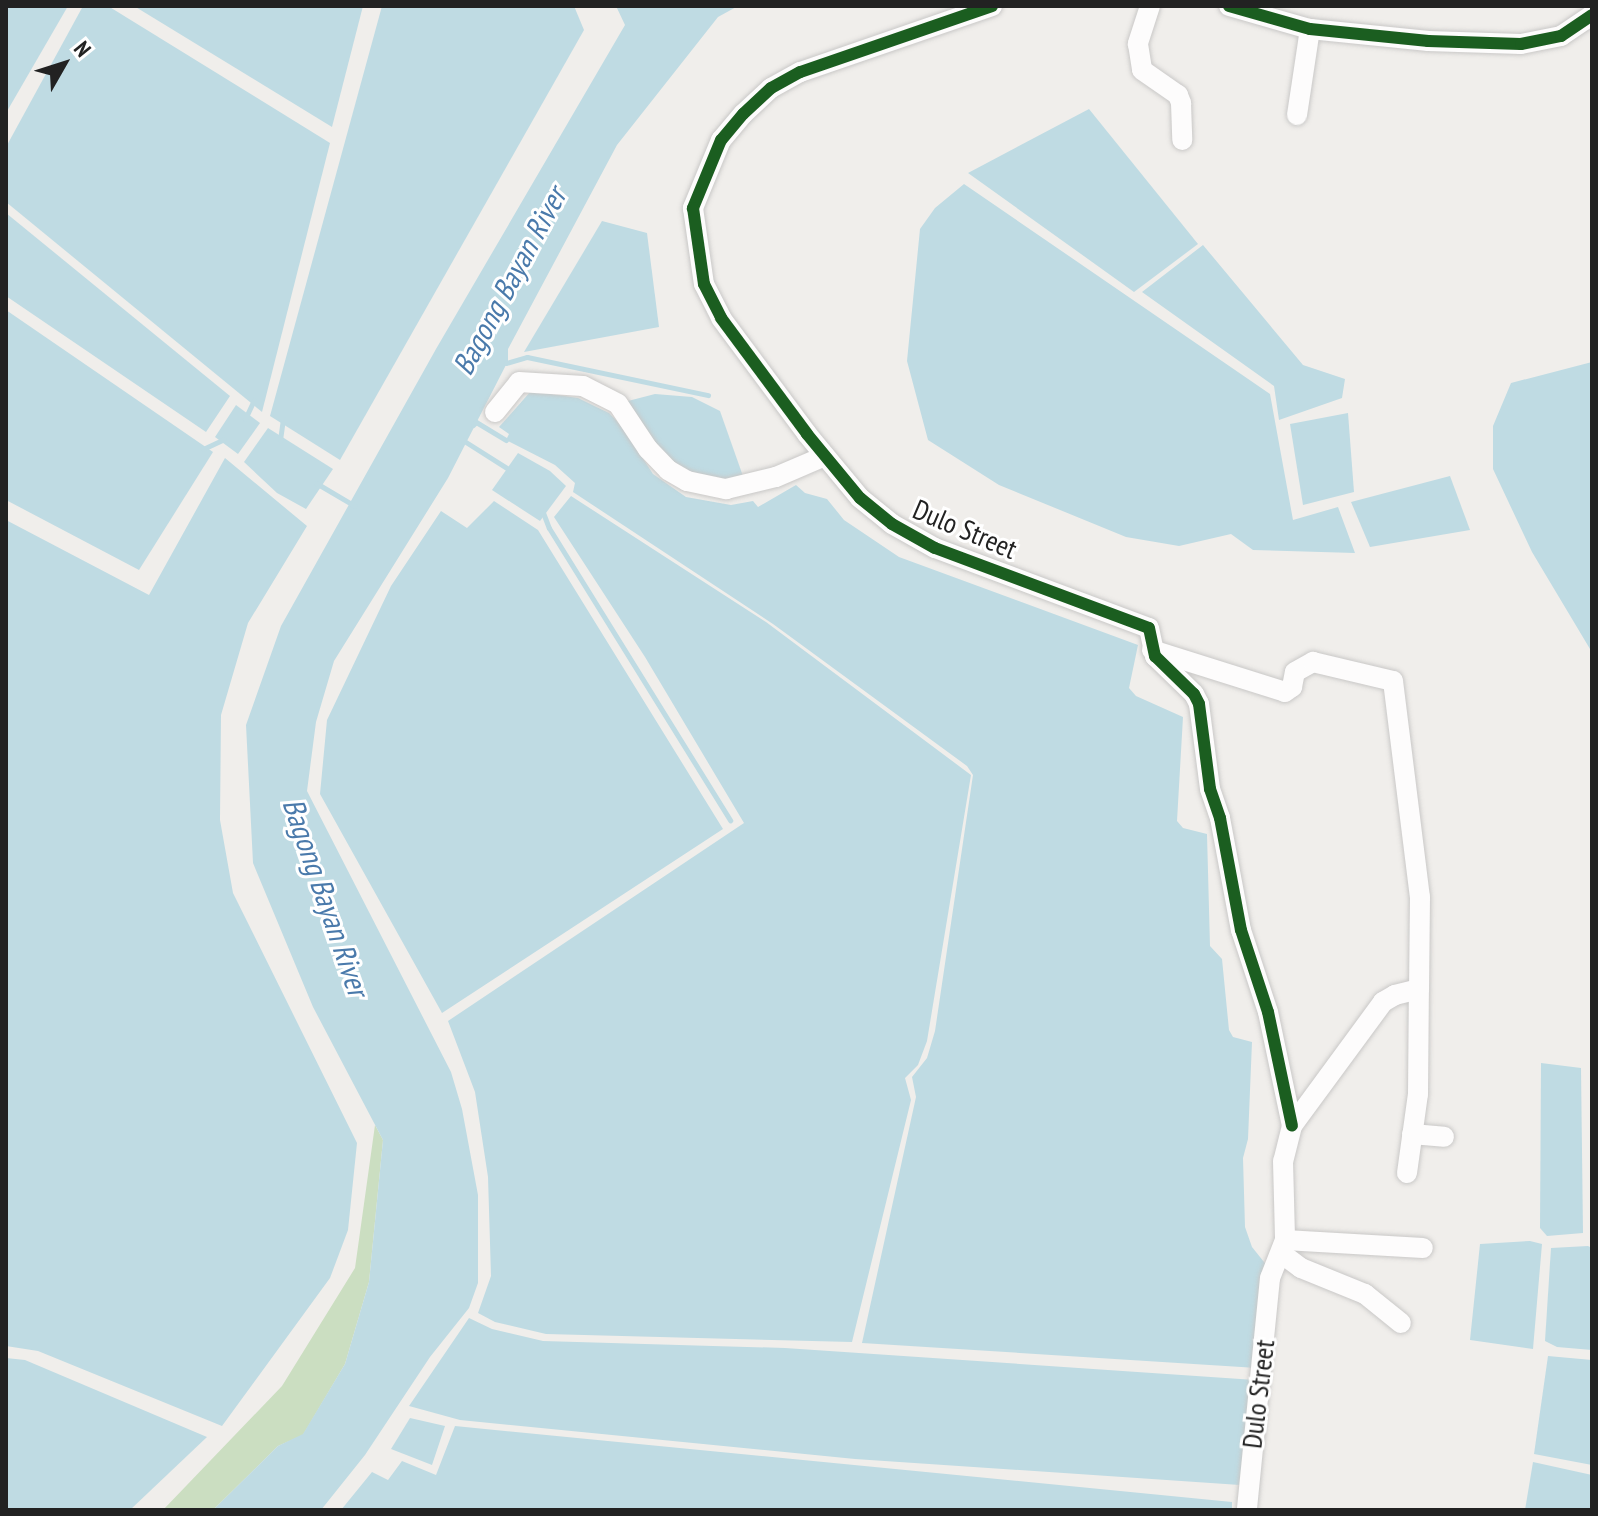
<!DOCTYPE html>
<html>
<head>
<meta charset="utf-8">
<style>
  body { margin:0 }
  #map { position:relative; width:1598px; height:1516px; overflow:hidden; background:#f0eeeb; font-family:"PT Sans Narrow",sans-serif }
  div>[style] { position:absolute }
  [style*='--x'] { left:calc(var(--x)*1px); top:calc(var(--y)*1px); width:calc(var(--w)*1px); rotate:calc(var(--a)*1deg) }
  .forest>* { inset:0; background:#cbdec1 }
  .water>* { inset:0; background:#bfdbe3 }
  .stream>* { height:5px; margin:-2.5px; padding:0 2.5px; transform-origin:2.5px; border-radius:2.5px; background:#bfdbe3 }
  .roads { filter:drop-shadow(0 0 2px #c9c8c7) drop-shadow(0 0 2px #c9c8c7) }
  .minor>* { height:20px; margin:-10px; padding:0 10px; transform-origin:10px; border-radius:10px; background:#fdfcfc }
  .cycleway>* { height:12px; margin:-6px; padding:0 6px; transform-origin:6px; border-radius:6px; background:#1b5e20 }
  span { translate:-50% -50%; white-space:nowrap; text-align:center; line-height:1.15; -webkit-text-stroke:6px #fff; paint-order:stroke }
  .street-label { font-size:28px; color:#222 }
  .water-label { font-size:30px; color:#4a7aab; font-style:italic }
  .frame { position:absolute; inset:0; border:8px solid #222; pointer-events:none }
  .north { position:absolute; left:24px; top:24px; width:80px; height:80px; -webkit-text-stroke:6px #fff; paint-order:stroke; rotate:51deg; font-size:22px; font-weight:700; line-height:32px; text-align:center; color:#222 }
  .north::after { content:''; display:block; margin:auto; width:28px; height:36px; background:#222; clip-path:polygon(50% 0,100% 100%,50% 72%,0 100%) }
</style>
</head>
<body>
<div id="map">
  <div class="forest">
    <i style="clip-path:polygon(375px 1125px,383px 1140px,369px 1282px,345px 1364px,303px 1435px,278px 1446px,213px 1510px,163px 1510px,282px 1386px,355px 1268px)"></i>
  </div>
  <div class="water">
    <i style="clip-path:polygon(6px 6px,68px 6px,6px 113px)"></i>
    <i style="clip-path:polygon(83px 6px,108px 6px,330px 143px,262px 412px,6px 202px,6px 147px)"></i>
    <i style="clip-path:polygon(134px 6px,363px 6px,332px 127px)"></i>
    <i style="clip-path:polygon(382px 6px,574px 6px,584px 30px,340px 460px,270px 416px)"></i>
    <i style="clip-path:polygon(616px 6px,738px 6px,718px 17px,617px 145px,508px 349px,508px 361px,448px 478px,334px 661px,316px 722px,307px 791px,451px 1072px,462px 1109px,478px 1195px,478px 1283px,469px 1308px,430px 1357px,365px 1455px,321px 1510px,213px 1510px,278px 1446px,303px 1434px,345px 1364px,369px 1282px,383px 1140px,313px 1007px,253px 863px,246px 725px,281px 626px,436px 349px,625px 25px)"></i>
    <i style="clip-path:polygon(1089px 109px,1198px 244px,1134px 292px,968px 173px)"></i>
    <i style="clip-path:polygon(964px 184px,1270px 394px,1293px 520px,1338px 507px,1355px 553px,1253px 550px,1231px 534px,1179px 546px,1126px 537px,999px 485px,928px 440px,907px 361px,920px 229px,935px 208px)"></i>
    <i style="clip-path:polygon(6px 213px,230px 396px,206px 432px,6px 296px)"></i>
    <i style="clip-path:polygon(602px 221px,647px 233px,659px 327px,524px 352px)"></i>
    <i style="clip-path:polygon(1203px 245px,1303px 365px,1345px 379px,1342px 398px,1279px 420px,1274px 386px,1142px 292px)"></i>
    <i style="clip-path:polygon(6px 310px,213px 452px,139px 570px,6px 500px)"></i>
    <i style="clip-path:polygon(1592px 362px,1592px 660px,1590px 649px,1532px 552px,1493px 469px,1493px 426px,1511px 383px)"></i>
    <i style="clip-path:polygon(531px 391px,578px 398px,609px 413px,621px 425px,653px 474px,686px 497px,731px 505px,753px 501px,758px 507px,796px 485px,805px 493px,827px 499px,844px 520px,899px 557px,1138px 645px,1129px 688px,1136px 696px,1183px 717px,1177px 821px,1183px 828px,1207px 834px,1210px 946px,1222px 959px,1229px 1030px,1233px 1037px,1252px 1042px,1248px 1139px,1243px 1158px,1245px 1227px,1252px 1247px,1268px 1267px,1257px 1368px,862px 1343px,916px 1097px,912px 1077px,927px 1058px,935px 1031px,973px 775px,967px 766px,773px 624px,573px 492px,575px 483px,555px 465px,506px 440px,509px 434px,499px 427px)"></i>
    <i style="clip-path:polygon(655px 394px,692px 397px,720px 411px,744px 479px,729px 482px,684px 474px,662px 455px,628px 401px)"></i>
    <i style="clip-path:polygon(236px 405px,260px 423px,238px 454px,215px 437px)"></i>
    <i style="clip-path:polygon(1348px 413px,1354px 492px,1303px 505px,1290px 424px)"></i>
    <i style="clip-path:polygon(268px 428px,333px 469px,306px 509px,277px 493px,244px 462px)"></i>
    <i style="clip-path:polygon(518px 453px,550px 471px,566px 486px,540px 521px,492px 490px)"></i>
    <i style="clip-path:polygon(225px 458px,307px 526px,248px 623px,221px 715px,220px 820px,233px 893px,357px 1143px,348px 1230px,330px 1278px,222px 1426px,38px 1351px,6px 1346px,6px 520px,149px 595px)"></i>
    <i style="clip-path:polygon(1450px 476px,1470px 530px,1370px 547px,1351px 502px)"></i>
    <i style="clip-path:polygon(571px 496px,766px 622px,971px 775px,927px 1041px,918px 1065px,905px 1078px,911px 1100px,852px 1342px,546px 1334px,495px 1322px,478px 1313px,491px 1276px,488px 1177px,475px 1092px,448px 1021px,744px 823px,645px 657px,554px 517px)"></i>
    <i style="clip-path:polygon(494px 501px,538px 530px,723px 829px,442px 1013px,320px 794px,327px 720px,391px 586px,441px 511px,467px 528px)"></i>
    <i style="clip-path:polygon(1541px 1063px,1581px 1068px,1583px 1233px,1547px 1236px,1540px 1228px)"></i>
    <i style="clip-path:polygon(1530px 1241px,1542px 1244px,1533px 1349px,1470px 1340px,1480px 1244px)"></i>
    <i style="clip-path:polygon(1588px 1246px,1592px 1248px,1592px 1350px,1557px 1347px,1545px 1341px,1551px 1248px)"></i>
    <i style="clip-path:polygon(469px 1318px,492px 1329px,543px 1341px,785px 1348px,1255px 1380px,1240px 1485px,855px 1459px,460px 1420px,409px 1406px)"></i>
    <i style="clip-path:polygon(1548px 1356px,1592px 1360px,1592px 1465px,1534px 1454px)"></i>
    <i style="clip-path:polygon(6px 1358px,25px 1360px,207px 1437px,130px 1510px,6px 1510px)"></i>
    <i style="clip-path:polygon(410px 1418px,445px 1426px,432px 1465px,391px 1449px)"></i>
    <i style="clip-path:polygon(455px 1426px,1232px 1502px,1232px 1510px,341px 1510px,372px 1472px,388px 1480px,402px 1461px,436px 1475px)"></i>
    <i style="clip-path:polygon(1533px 1462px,1592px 1475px,1590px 1510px,1525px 1510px)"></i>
  </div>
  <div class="stream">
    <i style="--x:506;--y:363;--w:22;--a:-16"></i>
    <i style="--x:527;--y:357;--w:185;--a:11.9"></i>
    <i style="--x:245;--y:419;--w:21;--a:-65"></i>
    <i style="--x:473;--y:425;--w:4;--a:-45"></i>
    <i style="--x:476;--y:422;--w:35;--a:31"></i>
    <i style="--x:461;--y:439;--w:62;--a:32.4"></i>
    <i style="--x:280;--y:440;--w:21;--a:-82"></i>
    <i style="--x:203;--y:449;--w:23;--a:-25"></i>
    <i style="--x:316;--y:483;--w:45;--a:30.5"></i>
    <i style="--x:542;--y:510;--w:19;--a:69"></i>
    <i style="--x:549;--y:528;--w:344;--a:58.2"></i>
  </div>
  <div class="roads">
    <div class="minor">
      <i style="--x:992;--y:6;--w:203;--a:161"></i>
      <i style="--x:800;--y:72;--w:33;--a:151"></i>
      <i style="--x:771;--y:88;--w:38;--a:137"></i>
      <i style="--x:743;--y:114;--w:34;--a:130"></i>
      <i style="--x:721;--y:140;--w:74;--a:112.4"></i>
      <i style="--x:693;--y:208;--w:77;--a:81.8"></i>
      <i style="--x:704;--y:284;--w:38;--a:63"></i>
      <i style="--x:721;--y:318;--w:144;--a:53.4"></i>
      <i style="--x:807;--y:434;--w:83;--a:50.4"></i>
      <i style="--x:860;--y:498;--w:41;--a:39.1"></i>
      <i style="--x:892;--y:524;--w:49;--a:29.2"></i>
      <i style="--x:935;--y:548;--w:228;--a:20.5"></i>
      <i style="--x:1149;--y:628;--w:29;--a:78"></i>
      <i style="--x:1155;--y:656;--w:54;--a:44.3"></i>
      <i style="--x:1194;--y:694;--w:11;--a:63"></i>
      <i style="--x:1199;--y:704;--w:86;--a:82.6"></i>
      <i style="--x:1210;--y:789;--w:31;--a:71"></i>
      <i style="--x:1220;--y:818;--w:114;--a:79.4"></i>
      <i style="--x:1241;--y:930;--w:86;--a:71.8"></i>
      <i style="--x:1268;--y:1012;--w:116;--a:78.1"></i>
      <i style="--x:1150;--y:6;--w:40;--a:108"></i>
      <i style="--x:1138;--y:44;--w:26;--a:81"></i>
      <i style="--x:1142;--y:70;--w:44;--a:34.8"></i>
      <i style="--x:1178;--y:95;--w:9;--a:69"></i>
      <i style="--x:1181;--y:103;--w:37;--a:88"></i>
      <i style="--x:1229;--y:6;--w:84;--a:15.9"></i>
      <i style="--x:1310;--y:29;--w:119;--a:5.8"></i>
      <i style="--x:1428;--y:41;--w:93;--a:1.8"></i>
      <i style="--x:1521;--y:44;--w:41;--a:-11.3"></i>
      <i style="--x:1561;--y:36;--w:37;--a:-34"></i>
      <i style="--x:1297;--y:115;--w:87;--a:-81.4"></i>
      <i style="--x:495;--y:412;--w:38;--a:-51"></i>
      <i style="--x:519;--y:382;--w:64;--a:3.6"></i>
      <i style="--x:583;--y:386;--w:39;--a:27"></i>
      <i style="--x:618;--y:404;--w:54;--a:56.3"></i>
      <i style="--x:648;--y:449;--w:29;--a:46"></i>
      <i style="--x:668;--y:470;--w:22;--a:30"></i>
      <i style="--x:687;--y:481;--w:40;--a:12"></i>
      <i style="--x:726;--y:489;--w:51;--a:-13.5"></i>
      <i style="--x:776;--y:477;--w:53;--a:-23.2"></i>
      <i style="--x:1152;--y:650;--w:139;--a:17.5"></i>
      <i style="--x:1285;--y:692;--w:9;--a:-36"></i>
      <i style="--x:1292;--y:687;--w:15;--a:-79"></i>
      <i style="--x:1295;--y:672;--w:21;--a:-29"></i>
      <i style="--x:1313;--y:662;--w:82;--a:13.4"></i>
      <i style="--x:1393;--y:681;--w:218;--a:82.9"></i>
      <i style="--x:1420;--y:897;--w:92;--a:90.6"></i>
      <i style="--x:1419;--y:989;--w:25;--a:166"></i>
      <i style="--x:1395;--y:995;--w:14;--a:150"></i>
      <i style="--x:1383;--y:1002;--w:154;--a:126.3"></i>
      <i style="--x:1292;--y:1126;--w:36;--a:104"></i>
      <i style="--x:1283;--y:1161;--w:79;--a:88.5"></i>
      <i style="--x:1285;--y:1240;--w:41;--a:111.5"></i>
      <i style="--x:1270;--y:1278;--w:233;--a:95.7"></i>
      <i style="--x:1412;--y:1134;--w:32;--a:5"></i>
      <i style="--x:1407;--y:1173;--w:80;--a:-82.1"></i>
      <i style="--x:1418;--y:1094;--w:105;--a:-89.5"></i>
      <i style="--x:1285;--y:1240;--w:138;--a:3.3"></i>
      <i style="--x:1281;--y:1253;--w:25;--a:37"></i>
      <i style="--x:1301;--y:1268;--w:69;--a:22.1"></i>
      <i style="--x:1365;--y:1294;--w:46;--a:38.9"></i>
    </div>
  </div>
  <div class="cycleway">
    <i style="--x:992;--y:6;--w:203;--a:161"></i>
    <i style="--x:800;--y:72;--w:33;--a:151"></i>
    <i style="--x:771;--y:88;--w:38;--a:137"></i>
    <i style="--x:743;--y:114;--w:34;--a:130"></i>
    <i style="--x:721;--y:140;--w:74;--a:112.4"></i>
    <i style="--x:693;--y:208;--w:77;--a:81.8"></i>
    <i style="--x:704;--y:284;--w:38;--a:63"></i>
    <i style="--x:721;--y:318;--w:144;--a:53.4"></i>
    <i style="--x:807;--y:434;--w:83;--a:50.4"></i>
    <i style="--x:860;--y:498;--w:41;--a:39.1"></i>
    <i style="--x:892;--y:524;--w:49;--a:29.2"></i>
    <i style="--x:935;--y:548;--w:228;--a:20.5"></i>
    <i style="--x:1149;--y:628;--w:29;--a:78"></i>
    <i style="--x:1155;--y:656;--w:54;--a:44.3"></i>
    <i style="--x:1194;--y:694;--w:11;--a:63"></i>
    <i style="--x:1199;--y:704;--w:86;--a:82.6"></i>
    <i style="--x:1210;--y:789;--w:31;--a:71"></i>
    <i style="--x:1220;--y:818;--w:114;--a:79.4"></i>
    <i style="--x:1241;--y:930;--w:86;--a:71.8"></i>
    <i style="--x:1268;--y:1012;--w:116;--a:78.1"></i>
    <i style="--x:1229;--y:6;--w:84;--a:15.9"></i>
    <i style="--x:1310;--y:29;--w:119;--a:5.8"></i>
    <i style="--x:1428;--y:41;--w:93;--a:1.8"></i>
    <i style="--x:1521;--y:44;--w:41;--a:-11.3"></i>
    <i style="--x:1561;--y:36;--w:37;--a:-34"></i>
  </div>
  <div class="street-label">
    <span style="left:965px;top:529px;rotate:23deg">Dulo Street</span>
    <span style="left:1258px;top:1394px;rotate:-83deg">Dulo Street</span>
  </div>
  <div class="water-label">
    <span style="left:509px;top:281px;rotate:-62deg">Bagong Bayan River</span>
    <span style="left:326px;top:897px;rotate:71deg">Bagong Bayan River</span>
  </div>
  <div class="frame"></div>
  <div class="north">N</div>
</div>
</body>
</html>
